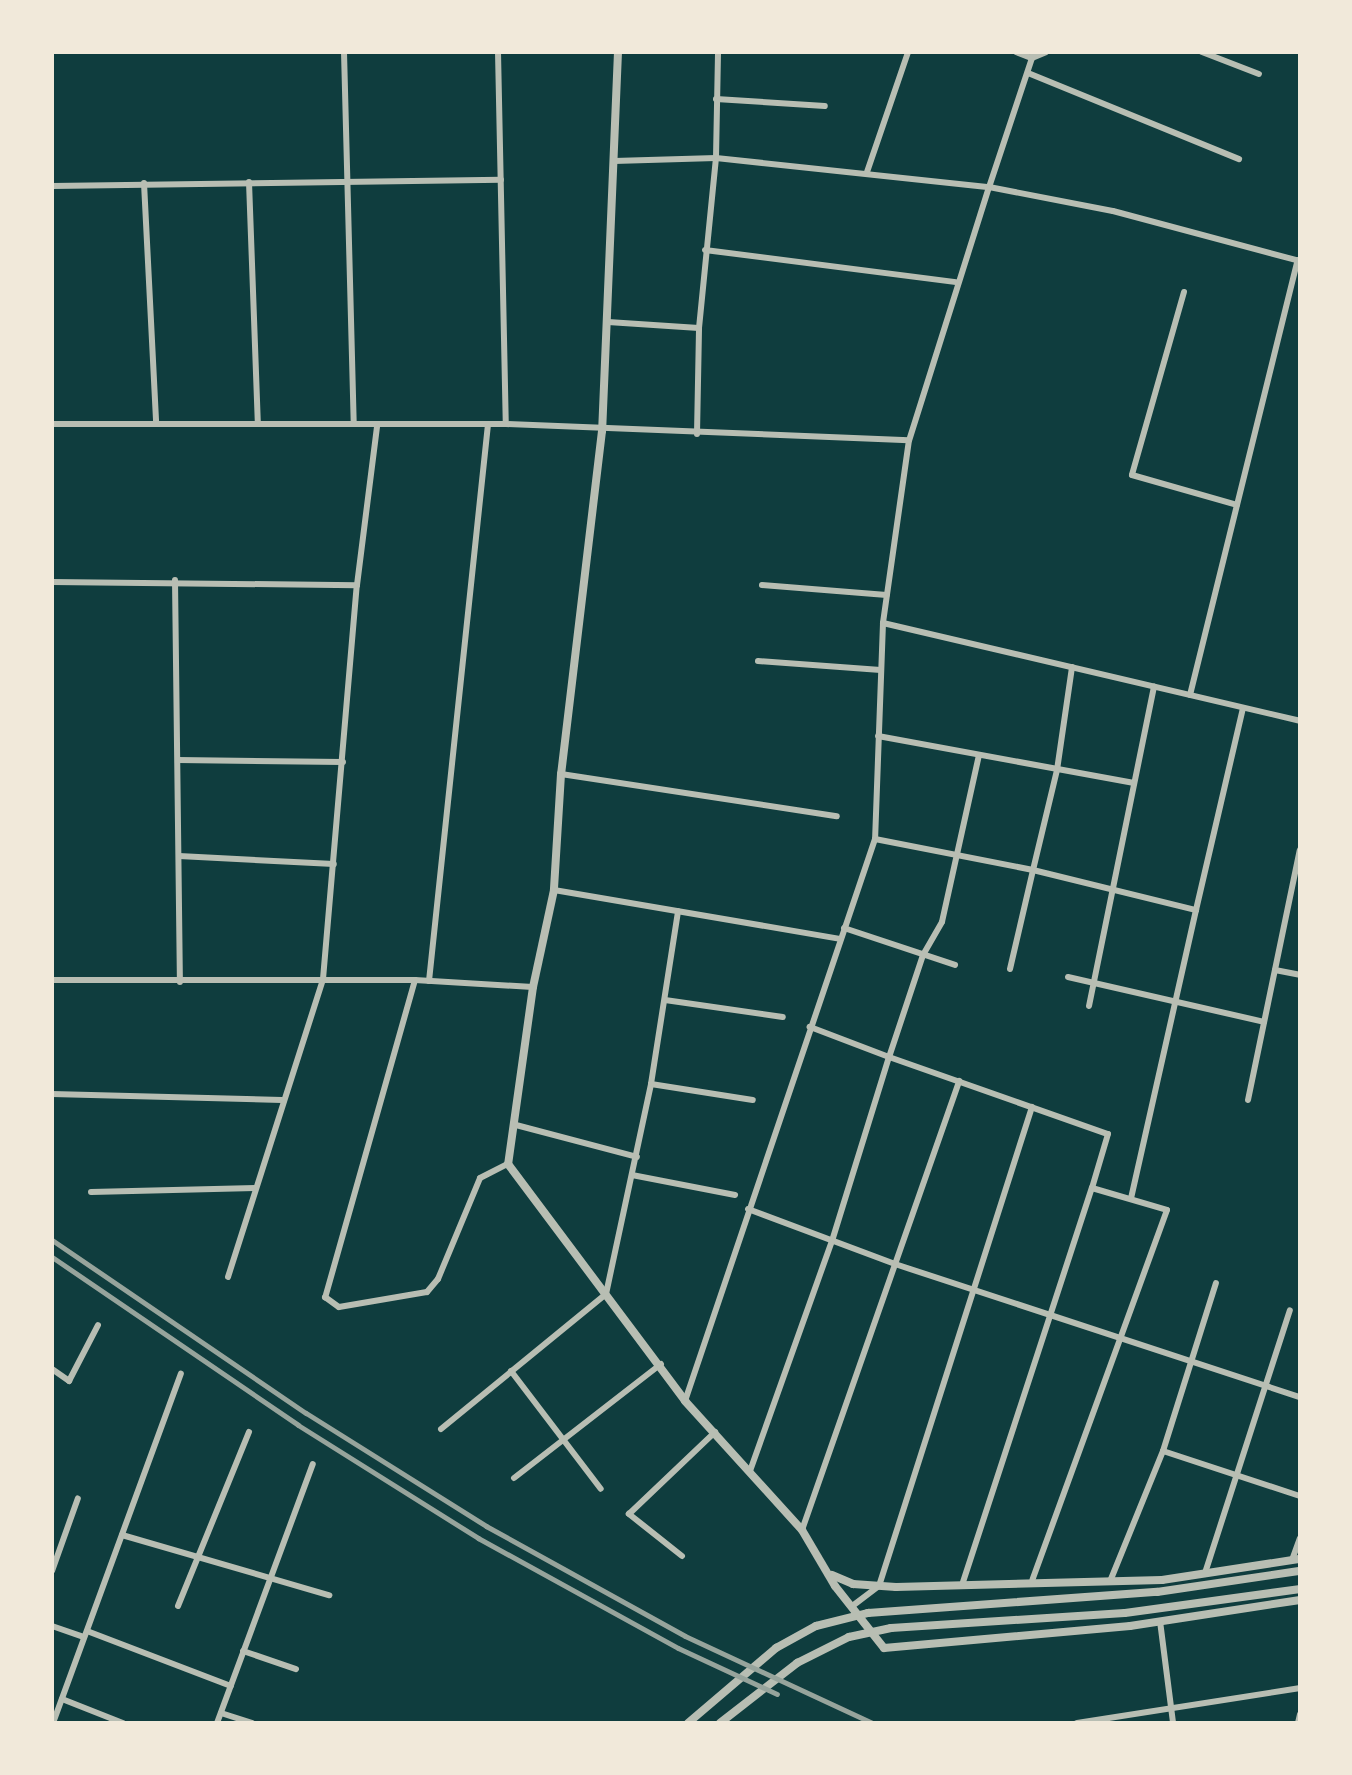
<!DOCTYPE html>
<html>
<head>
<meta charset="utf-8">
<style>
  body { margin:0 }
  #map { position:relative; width:1352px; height:1775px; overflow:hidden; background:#0f3d3e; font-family:Cabin,sans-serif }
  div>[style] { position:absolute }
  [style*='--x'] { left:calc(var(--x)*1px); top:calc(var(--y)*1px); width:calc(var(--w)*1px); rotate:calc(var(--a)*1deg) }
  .minor>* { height:6px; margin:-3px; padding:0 3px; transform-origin:3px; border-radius:3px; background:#b8beb3 }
  .tertiary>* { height:8px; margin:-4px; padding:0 4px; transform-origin:4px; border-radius:4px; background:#b8beb3 }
  .rail>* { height:5px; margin:-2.5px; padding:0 2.5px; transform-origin:2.5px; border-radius:2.5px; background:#97a49c }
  span { translate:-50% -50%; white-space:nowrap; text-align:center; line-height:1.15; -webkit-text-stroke:7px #f1e9da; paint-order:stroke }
  .frame { position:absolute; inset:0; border:54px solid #f1e9da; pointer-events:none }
</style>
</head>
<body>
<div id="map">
  <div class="minor">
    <i style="--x:344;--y:52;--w:372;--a:88.5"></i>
    <i style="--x:498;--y:52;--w:372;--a:88.8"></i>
    <i style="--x:1016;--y:52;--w:17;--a:21"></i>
    <i style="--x:1032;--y:58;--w:15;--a:-23"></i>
    <i style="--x:1034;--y:52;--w:142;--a:108.4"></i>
    <i style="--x:989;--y:187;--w:126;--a:11"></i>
    <i style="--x:1113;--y:211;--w:194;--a:15"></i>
    <i style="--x:1202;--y:52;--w:61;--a:21.1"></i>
    <i style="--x:1028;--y:73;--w:228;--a:22.2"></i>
    <i style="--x:716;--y:99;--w:109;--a:3.7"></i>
    <i style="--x:614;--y:161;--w:102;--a:-1.7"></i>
    <i style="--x:716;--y:158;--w:275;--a:6.1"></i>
    <i style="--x:989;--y:187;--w:265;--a:107.5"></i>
    <i style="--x:909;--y:440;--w:185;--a:98.1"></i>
    <i style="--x:883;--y:623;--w:216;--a:92.1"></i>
    <i style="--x:875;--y:839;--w:593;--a:108.68"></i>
    <i style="--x:867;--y:172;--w:127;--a:-71.1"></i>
    <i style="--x:249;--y:182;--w:242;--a:87.9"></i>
    <i style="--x:144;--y:183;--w:239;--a:87.1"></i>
    <i style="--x:52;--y:186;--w:449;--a:-0.8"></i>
    <i style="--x:705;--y:250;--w:253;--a:7.3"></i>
    <i style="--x:1184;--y:292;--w:190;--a:105.9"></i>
    <i style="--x:1132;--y:475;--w:109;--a:15.9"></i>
    <i style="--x:608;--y:322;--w:91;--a:3.8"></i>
    <i style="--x:699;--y:328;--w:171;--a:-84.3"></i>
    <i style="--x:716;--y:158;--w:106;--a:-88.9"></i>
    <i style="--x:52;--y:424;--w:454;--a:0"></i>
    <i style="--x:506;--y:424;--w:403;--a:2.3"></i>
    <i style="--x:697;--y:434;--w:106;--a:-88.9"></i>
    <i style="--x:175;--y:580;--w:402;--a:89.3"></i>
    <i style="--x:52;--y:582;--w:305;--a:0.6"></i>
    <i style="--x:762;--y:585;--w:125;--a:4.6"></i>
    <i style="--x:883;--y:623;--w:428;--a:13.2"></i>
    <i style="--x:758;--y:661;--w:123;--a:4.2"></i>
    <i style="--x:1190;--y:695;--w:448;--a:-76.1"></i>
    <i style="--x:878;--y:736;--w:259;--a:10.4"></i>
    <i style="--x:979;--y:755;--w:171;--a:102.5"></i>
    <i style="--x:942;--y:922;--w:38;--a:120"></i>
    <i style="--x:923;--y:955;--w:108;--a:108.4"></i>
    <i style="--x:889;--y:1057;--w:232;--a:19.4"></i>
    <i style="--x:1108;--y:1134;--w:56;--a:106.5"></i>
    <i style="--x:1092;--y:1188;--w:78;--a:16.3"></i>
    <i style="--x:1167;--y:1210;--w:393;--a:110"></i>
    <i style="--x:178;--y:760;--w:165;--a:0.7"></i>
    <i style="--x:561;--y:774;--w:279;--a:8.7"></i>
    <i style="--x:875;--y:839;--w:161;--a:11.1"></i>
    <i style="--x:1033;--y:870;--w:103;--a:-76.5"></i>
    <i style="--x:1057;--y:770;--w:104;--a:-81.7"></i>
    <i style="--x:179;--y:856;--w:155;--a:3"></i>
    <i style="--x:554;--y:890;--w:290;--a:9.7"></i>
    <i style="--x:1196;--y:910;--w:207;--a:-76.9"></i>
    <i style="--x:844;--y:928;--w:117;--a:18.4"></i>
    <i style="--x:1010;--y:969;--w:102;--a:-76.9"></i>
    <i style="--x:1033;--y:870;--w:168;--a:13.8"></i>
    <i style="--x:1196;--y:910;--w:296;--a:102.7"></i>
    <i style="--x:1275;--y:970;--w:25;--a:11"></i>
    <i style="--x:1068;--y:977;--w:201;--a:12.9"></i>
    <i style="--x:52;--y:980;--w:363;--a:0"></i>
    <i style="--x:415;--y:980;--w:118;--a:3.4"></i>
    <i style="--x:415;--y:980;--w:330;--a:105.8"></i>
    <i style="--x:325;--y:1297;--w:17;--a:36"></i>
    <i style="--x:339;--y:1307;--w:89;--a:-9.7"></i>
    <i style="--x:427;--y:1292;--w:17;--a:-50"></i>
    <i style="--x:438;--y:1279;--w:109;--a:-67.4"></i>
    <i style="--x:480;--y:1178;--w:31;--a:-27"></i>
    <i style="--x:429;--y:981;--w:560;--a:-83.95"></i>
    <i style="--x:665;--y:1000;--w:119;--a:8.2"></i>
    <i style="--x:1089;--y:1006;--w:326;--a:-78.5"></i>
    <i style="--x:651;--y:1084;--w:103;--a:8.9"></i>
    <i style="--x:52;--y:1094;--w:230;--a:1.5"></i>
    <i style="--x:1248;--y:1100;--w:255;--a:-78.3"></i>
    <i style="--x:516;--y:1125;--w:125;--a:14.8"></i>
    <i style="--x:632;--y:1175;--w:105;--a:11"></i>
    <i style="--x:91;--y:1192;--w:164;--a:-1.4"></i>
    <i style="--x:748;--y:1209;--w:157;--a:20.5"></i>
    <i style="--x:895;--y:1264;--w:426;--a:18.2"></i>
    <i style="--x:228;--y:1277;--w:313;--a:-72.3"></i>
    <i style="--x:323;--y:979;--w:395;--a:-85.1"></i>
    <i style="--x:357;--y:585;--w:160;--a:-82.8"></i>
    <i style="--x:52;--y:1369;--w:21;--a:35"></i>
    <i style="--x:69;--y:1381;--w:63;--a:-62.6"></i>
    <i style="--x:511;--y:1371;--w:148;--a:52.7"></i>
    <i style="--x:441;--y:1429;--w:213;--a:-39.3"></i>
    <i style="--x:606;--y:1294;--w:215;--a:-77.9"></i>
    <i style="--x:651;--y:1084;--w:175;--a:-81.1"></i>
    <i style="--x:1163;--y:1451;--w:144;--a:18.2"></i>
    <i style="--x:750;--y:1471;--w:244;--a:-70.4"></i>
    <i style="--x:832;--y:1241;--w:193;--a:-72.8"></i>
    <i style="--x:889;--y:1057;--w:85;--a:-159.2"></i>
    <i style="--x:514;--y:1478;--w:186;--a:-37.8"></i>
    <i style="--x:802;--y:1530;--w:476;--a:-70.7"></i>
    <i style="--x:122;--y:1535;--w:216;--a:16.2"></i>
    <i style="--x:682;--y:1556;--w:68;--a:-141.6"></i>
    <i style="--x:629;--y:1514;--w:119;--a:-43.6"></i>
    <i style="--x:1292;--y:1560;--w:23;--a:-70"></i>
    <i style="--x:52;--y:1571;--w:77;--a:-70.4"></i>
    <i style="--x:1205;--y:1573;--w:276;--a:-72.1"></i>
    <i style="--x:1111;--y:1579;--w:138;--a:-67.9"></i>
    <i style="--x:1163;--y:1451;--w:176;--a:-72.5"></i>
    <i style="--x:963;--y:1582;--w:415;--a:-71.9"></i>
    <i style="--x:178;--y:1606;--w:188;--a:-67.8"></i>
    <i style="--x:851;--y:1607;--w:35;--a:-37"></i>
    <i style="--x:879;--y:1586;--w:503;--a:-72.29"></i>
    <i style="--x:1160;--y:1621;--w:103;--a:82.7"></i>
    <i style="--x:52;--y:1626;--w:34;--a:19"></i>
    <i style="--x:87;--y:1631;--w:154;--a:20.9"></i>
    <i style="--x:243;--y:1651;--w:56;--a:18.8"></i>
    <i style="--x:62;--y:1699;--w:66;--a:21.5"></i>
    <i style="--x:221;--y:1713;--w:33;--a:18"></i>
    <i style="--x:53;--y:1723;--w:372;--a:-69.9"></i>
    <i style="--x:217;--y:1723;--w:276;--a:-69.7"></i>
    <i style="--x:1077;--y:1723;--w:226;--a:-8.9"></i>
    <i style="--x:1298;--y:1723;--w:9;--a:-77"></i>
  </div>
  <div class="tertiary">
    <i style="--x:618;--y:52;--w:379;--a:92.4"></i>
    <i style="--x:602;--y:431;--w:345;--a:96.8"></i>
    <i style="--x:561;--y:774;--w:116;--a:93.5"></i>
    <i style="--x:554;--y:890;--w:99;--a:102.2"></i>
    <i style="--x:533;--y:987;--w:179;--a:98"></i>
    <i style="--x:508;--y:1164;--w:296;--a:53.2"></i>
    <i style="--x:685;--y:1401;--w:174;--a:47.8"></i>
    <i style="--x:802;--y:1530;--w:65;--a:59.5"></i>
    <i style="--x:835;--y:1586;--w:79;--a:51.7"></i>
    <i style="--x:884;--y:1648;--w:247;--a:-5.1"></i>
    <i style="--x:1130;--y:1626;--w:172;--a:-8.7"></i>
    <i style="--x:832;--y:1575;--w:23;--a:23"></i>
    <i style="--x:853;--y:1584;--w:43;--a:4"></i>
    <i style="--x:896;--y:1587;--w:266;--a:-1.5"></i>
    <i style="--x:1162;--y:1580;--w:140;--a:-8.7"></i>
    <i style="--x:688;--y:1723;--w:116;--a:-40.4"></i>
    <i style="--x:776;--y:1648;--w:46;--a:-28.8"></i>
    <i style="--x:816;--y:1626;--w:54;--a:-14"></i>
    <i style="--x:868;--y:1613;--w:290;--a:-4.2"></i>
    <i style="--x:1157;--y:1592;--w:145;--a:-8.4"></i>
    <i style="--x:720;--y:1723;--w:98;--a:-37.9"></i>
    <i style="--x:797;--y:1663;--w:58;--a:-26.6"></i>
    <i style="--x:849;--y:1637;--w:43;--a:-12.1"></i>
    <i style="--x:891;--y:1628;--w:234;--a:-3.7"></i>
    <i style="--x:1125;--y:1613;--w:177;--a:-7.8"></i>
  </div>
  <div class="rail">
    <i style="--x:52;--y:1240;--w:307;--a:34.3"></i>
    <i style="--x:306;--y:1413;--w:213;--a:32.1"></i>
    <i style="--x:486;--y:1526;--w:227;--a:28.9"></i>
    <i style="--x:685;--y:1636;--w:206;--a:24.9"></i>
    <i style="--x:52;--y:1257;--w:298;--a:34.3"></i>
    <i style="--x:298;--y:1425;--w:213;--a:32.1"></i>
    <i style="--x:478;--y:1538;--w:228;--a:28.8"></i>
    <i style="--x:678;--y:1648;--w:109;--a:24.9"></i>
  </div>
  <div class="frame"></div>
</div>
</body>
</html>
